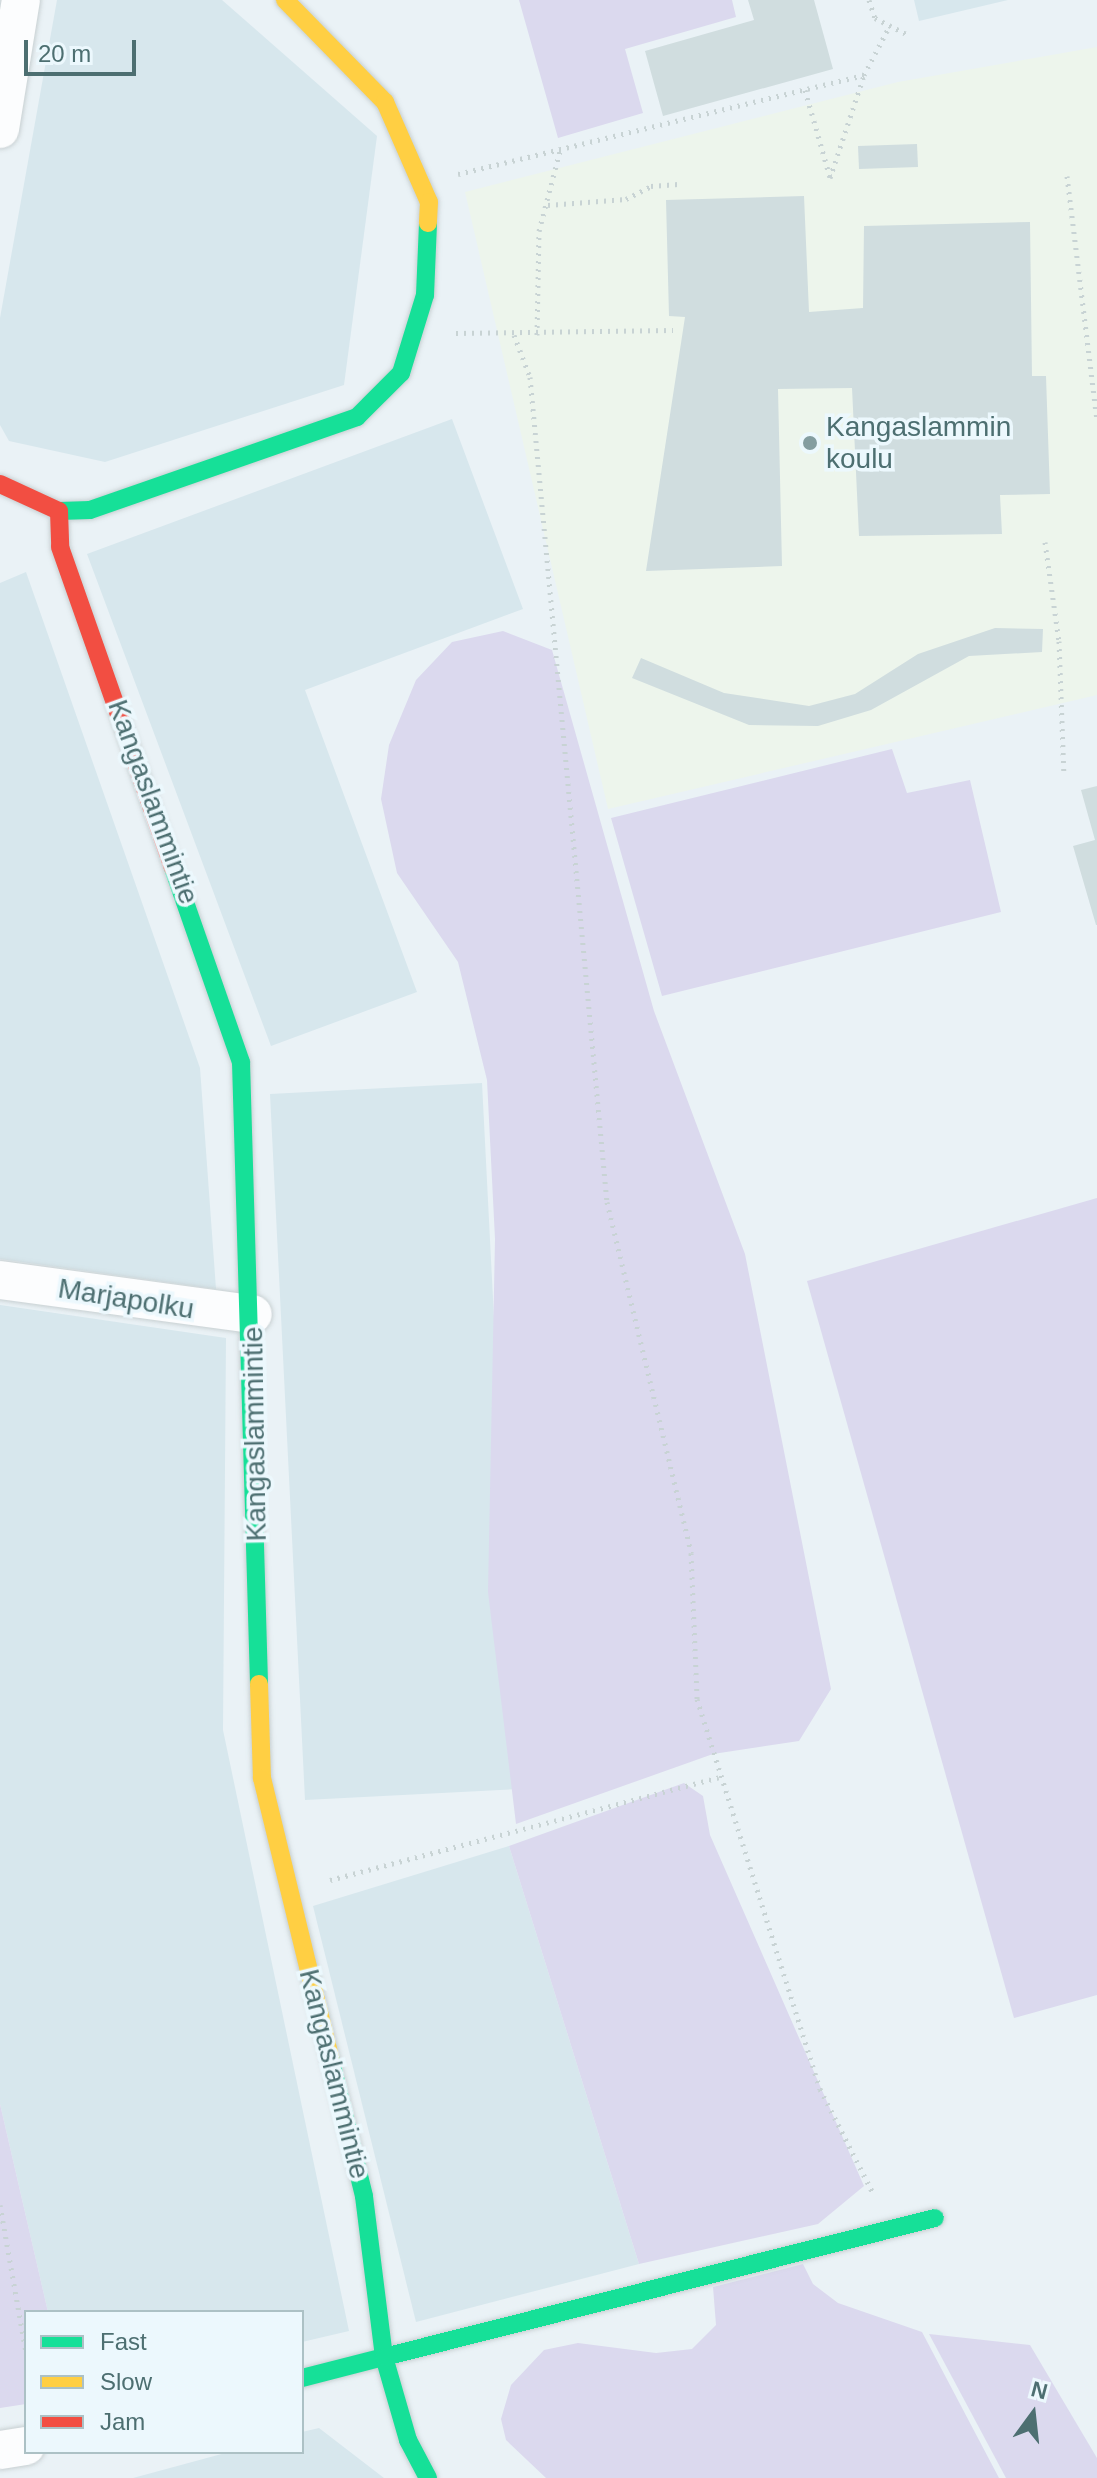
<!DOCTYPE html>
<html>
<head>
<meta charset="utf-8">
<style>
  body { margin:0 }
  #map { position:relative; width:1097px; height:2478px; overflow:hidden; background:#eaf2f6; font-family:Arial,sans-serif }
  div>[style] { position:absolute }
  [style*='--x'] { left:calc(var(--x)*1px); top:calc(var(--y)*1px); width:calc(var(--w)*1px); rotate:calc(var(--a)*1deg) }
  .residential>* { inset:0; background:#d7e7ed }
  .education>* { inset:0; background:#edf5ec }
  .green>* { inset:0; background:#dbd9ee }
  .building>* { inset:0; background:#d0dddf }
  .path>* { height:5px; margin-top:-2.5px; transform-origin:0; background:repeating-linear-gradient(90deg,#c8d3d4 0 2px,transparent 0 8px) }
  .roads { filter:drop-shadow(0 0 2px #c8d0d2) drop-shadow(0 0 2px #c8d0d2) }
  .street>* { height:38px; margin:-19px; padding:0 19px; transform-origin:19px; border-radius:19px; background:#fcfdfe }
  .fast>* { height:18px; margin:-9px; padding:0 9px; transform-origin:9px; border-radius:9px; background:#16e098 }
  .slow>* { height:18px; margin:-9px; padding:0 9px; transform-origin:9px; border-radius:9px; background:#ffcf43 }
  .jam>* { height:18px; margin:-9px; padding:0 9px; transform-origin:9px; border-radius:9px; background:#f24e42 }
  .dots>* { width:22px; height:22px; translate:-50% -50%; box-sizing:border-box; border:4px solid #ecf8fd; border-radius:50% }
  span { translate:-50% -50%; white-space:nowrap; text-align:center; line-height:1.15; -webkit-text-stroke:7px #ecf8fd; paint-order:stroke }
  .poi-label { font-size:28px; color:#4d6f71 }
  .left { translate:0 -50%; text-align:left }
  .street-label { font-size:28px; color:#4d6f71 }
  .legend { position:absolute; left:24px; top:2310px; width:280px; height:144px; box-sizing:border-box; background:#ecf8fd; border:2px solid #acc1c5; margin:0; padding:10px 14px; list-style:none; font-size:24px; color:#4d6f71 }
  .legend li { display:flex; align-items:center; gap:16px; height:40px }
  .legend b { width:40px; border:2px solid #acc1c5 }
  .north { position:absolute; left:993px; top:2374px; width:80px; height:80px; -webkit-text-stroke:6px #ecf8fd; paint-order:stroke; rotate:15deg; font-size:22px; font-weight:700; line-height:32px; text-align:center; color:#4d6f71 }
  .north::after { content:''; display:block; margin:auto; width:28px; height:36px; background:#4d6f71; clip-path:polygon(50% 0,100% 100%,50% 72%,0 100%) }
  .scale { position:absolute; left:24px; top:40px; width:112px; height:36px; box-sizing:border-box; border:4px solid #4d6f71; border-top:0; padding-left:10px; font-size:24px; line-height:28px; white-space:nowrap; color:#4d6f71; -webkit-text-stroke:6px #ecf8fd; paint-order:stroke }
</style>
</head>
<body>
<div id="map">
  <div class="residential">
    <i style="clip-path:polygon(57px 0,222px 0,377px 136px,344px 385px,105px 462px,9px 441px,0 425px,0 318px)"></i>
    <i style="clip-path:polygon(914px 0,1008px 0,919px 21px)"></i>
    <i style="clip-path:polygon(452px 419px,523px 609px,305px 690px,417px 992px,271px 1046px,87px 554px)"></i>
    <i style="clip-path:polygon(26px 572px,200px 1068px,216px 1289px,0 1259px,0 583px)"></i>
    <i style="clip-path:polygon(482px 1083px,518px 1789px,305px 1800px,270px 1094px)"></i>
    <i style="clip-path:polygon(0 1305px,226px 1338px,223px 1730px,349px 2331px,302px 2342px,302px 2312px,48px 2312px,0 2104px)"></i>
    <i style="clip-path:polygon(509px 1846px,639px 2264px,416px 2322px,313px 1906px)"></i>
    <i style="clip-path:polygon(319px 2428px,384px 2478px,133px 2478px,229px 2452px,302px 2452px,302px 2432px)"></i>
  </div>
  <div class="education">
    <i style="clip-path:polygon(1097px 47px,1097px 695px,608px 809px,465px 192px,898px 82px)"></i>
  </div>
  <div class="green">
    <i style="clip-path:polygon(519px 0,732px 0,736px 17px,625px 49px,643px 113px,558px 138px)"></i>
    <i style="clip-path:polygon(503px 631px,552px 650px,654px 1011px,745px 1254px,831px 1689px,799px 1741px,713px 1754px,516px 1824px,488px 1592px,495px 1239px,487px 1080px,458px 962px,397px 873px,381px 799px,389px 745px,416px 680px,452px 642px)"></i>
    <i style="clip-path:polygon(892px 749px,907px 793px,970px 780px,1001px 912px,662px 996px,611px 818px)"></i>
    <i style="clip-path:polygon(1097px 1198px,1097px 1995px,1014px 2018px,807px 1281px)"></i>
    <i style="clip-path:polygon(684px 1783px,703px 1796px,710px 1835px,864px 2186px,818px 2224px,639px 2264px,509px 1846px)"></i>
    <i style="clip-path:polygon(0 2104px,48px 2312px,26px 2312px,26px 2404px,0 2408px)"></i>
    <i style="clip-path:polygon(803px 2264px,813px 2284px,838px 2303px,922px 2332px,999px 2478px,546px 2478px,506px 2440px,501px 2419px,511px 2385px,544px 2350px,578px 2343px,656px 2353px,692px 2349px,716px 2325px,713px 2287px)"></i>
    <i style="clip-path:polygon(929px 2334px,1030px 2345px,1097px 2458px,1097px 2478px,1006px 2478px)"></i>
  </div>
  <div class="building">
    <i style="clip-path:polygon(748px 0,814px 0,833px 69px,663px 116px,645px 51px,754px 20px)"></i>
    <i style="clip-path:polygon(917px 144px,918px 167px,859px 169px,858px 146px)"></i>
    <i style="clip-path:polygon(804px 196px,809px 312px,863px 308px,864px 226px,1030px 222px,1032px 376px,1046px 376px,1050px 494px,1000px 495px,1002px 534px,859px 536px,852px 388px,778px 389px,782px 566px,646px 571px,685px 317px,669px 316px,666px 200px)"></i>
    <i style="clip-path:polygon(995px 628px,1043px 629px,1042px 652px,969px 656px,871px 710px,818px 726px,749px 725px,632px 678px,641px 658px,724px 693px,809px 706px,855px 694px,918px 654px)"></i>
    <i style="clip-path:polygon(1097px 786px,1097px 925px,1096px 925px,1073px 846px,1095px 840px,1081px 790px)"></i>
  </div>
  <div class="path">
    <i style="--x:869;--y:0;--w:19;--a:72"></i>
    <i style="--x:875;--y:18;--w:38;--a:27"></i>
    <i style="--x:805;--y:90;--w:91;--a:74"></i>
    <i style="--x:458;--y:174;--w:418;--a:-13.7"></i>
    <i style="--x:1067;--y:176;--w:248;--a:83"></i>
    <i style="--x:830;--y:178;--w:108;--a:-71.7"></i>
    <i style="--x:864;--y:75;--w:56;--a:-62.5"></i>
    <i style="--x:548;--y:205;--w:78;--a:-4.4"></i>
    <i style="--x:626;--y:199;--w:28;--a:-27"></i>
    <i style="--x:651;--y:186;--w:31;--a:-4"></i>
    <i style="--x:456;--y:333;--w:217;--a:-0.8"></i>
    <i style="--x:514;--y:335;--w:45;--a:69.1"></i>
    <i style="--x:530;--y:377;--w:829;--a:84.67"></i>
    <i style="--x:607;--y:1202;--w:361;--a:76.5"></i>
    <i style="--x:691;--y:1553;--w:146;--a:87.6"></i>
    <i style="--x:697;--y:1699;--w:409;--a:72.5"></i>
    <i style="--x:820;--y:2089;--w:117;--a:63"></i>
    <i style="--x:537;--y:335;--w:104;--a:-88.9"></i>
    <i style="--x:539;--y:231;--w:83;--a:-75.3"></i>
    <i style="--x:1045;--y:542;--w:100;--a:82"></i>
    <i style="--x:1059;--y:641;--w:134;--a:87.9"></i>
    <i style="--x:330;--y:1880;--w:402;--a:-14.8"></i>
    <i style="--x:0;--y:2205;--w:150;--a:80"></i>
  </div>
  <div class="roads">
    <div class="street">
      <i style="--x:0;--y:129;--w:131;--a:-80.8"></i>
      <i style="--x:0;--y:1280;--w:255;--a:7.7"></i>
      <i style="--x:0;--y:2450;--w:26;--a:-9"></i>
    </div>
    <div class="fast">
      <i style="--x:59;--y:511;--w:31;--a:-2"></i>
      <i style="--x:90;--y:510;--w:283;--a:-19.2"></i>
      <i style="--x:357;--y:417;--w:62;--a:-45"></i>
      <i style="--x:401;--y:373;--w:82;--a:-72.9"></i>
      <i style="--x:425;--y:295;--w:72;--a:-87.6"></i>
      <i style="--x:173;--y:868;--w:206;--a:70.7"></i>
      <i style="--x:241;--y:1062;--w:622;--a:88.34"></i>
      <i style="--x:302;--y:2378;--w:85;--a:-14.4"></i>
      <i style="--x:384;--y:2357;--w:162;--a:-97.1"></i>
      <i style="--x:364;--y:2196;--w:142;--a:-103.8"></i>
      <i style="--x:428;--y:2478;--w:43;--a:-117.8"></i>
      <i style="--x:408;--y:2440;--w:86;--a:-106.1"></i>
      <i style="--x:384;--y:2357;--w:568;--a:-14.16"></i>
    </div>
    <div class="slow">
      <i style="--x:285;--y:0;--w:143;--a:45.6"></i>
      <i style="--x:385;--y:102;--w:109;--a:66.3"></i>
      <i style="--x:429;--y:202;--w:21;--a:93"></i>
      <i style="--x:259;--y:1684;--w:94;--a:88.2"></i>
      <i style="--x:262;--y:1778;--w:288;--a:76.3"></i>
    </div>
    <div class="jam">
      <i style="--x:0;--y:484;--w:65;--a:24.6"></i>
      <i style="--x:59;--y:511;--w:36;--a:88"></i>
      <i style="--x:60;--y:547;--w:340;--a:70.6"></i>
    </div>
  </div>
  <div class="dots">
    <i style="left:810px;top:443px;background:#849da0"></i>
  </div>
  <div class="poi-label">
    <span class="left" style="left:826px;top:443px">Kangaslammin<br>koulu</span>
  </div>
  <div class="street-label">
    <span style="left:153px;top:802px;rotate:70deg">Kangaslammintie</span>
    <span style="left:126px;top:1299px;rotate:9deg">Marjapolku</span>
    <span style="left:255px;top:1434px;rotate:-91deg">Kangaslammintie</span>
    <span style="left:334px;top:2074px;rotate:76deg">Kangaslammintie</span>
  </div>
  <ul class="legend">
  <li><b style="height:10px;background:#16e098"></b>Fast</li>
  <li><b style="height:10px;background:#ffcf43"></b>Slow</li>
  <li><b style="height:10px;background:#f24e42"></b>Jam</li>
  </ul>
  <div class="north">N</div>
  <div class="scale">20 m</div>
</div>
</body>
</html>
